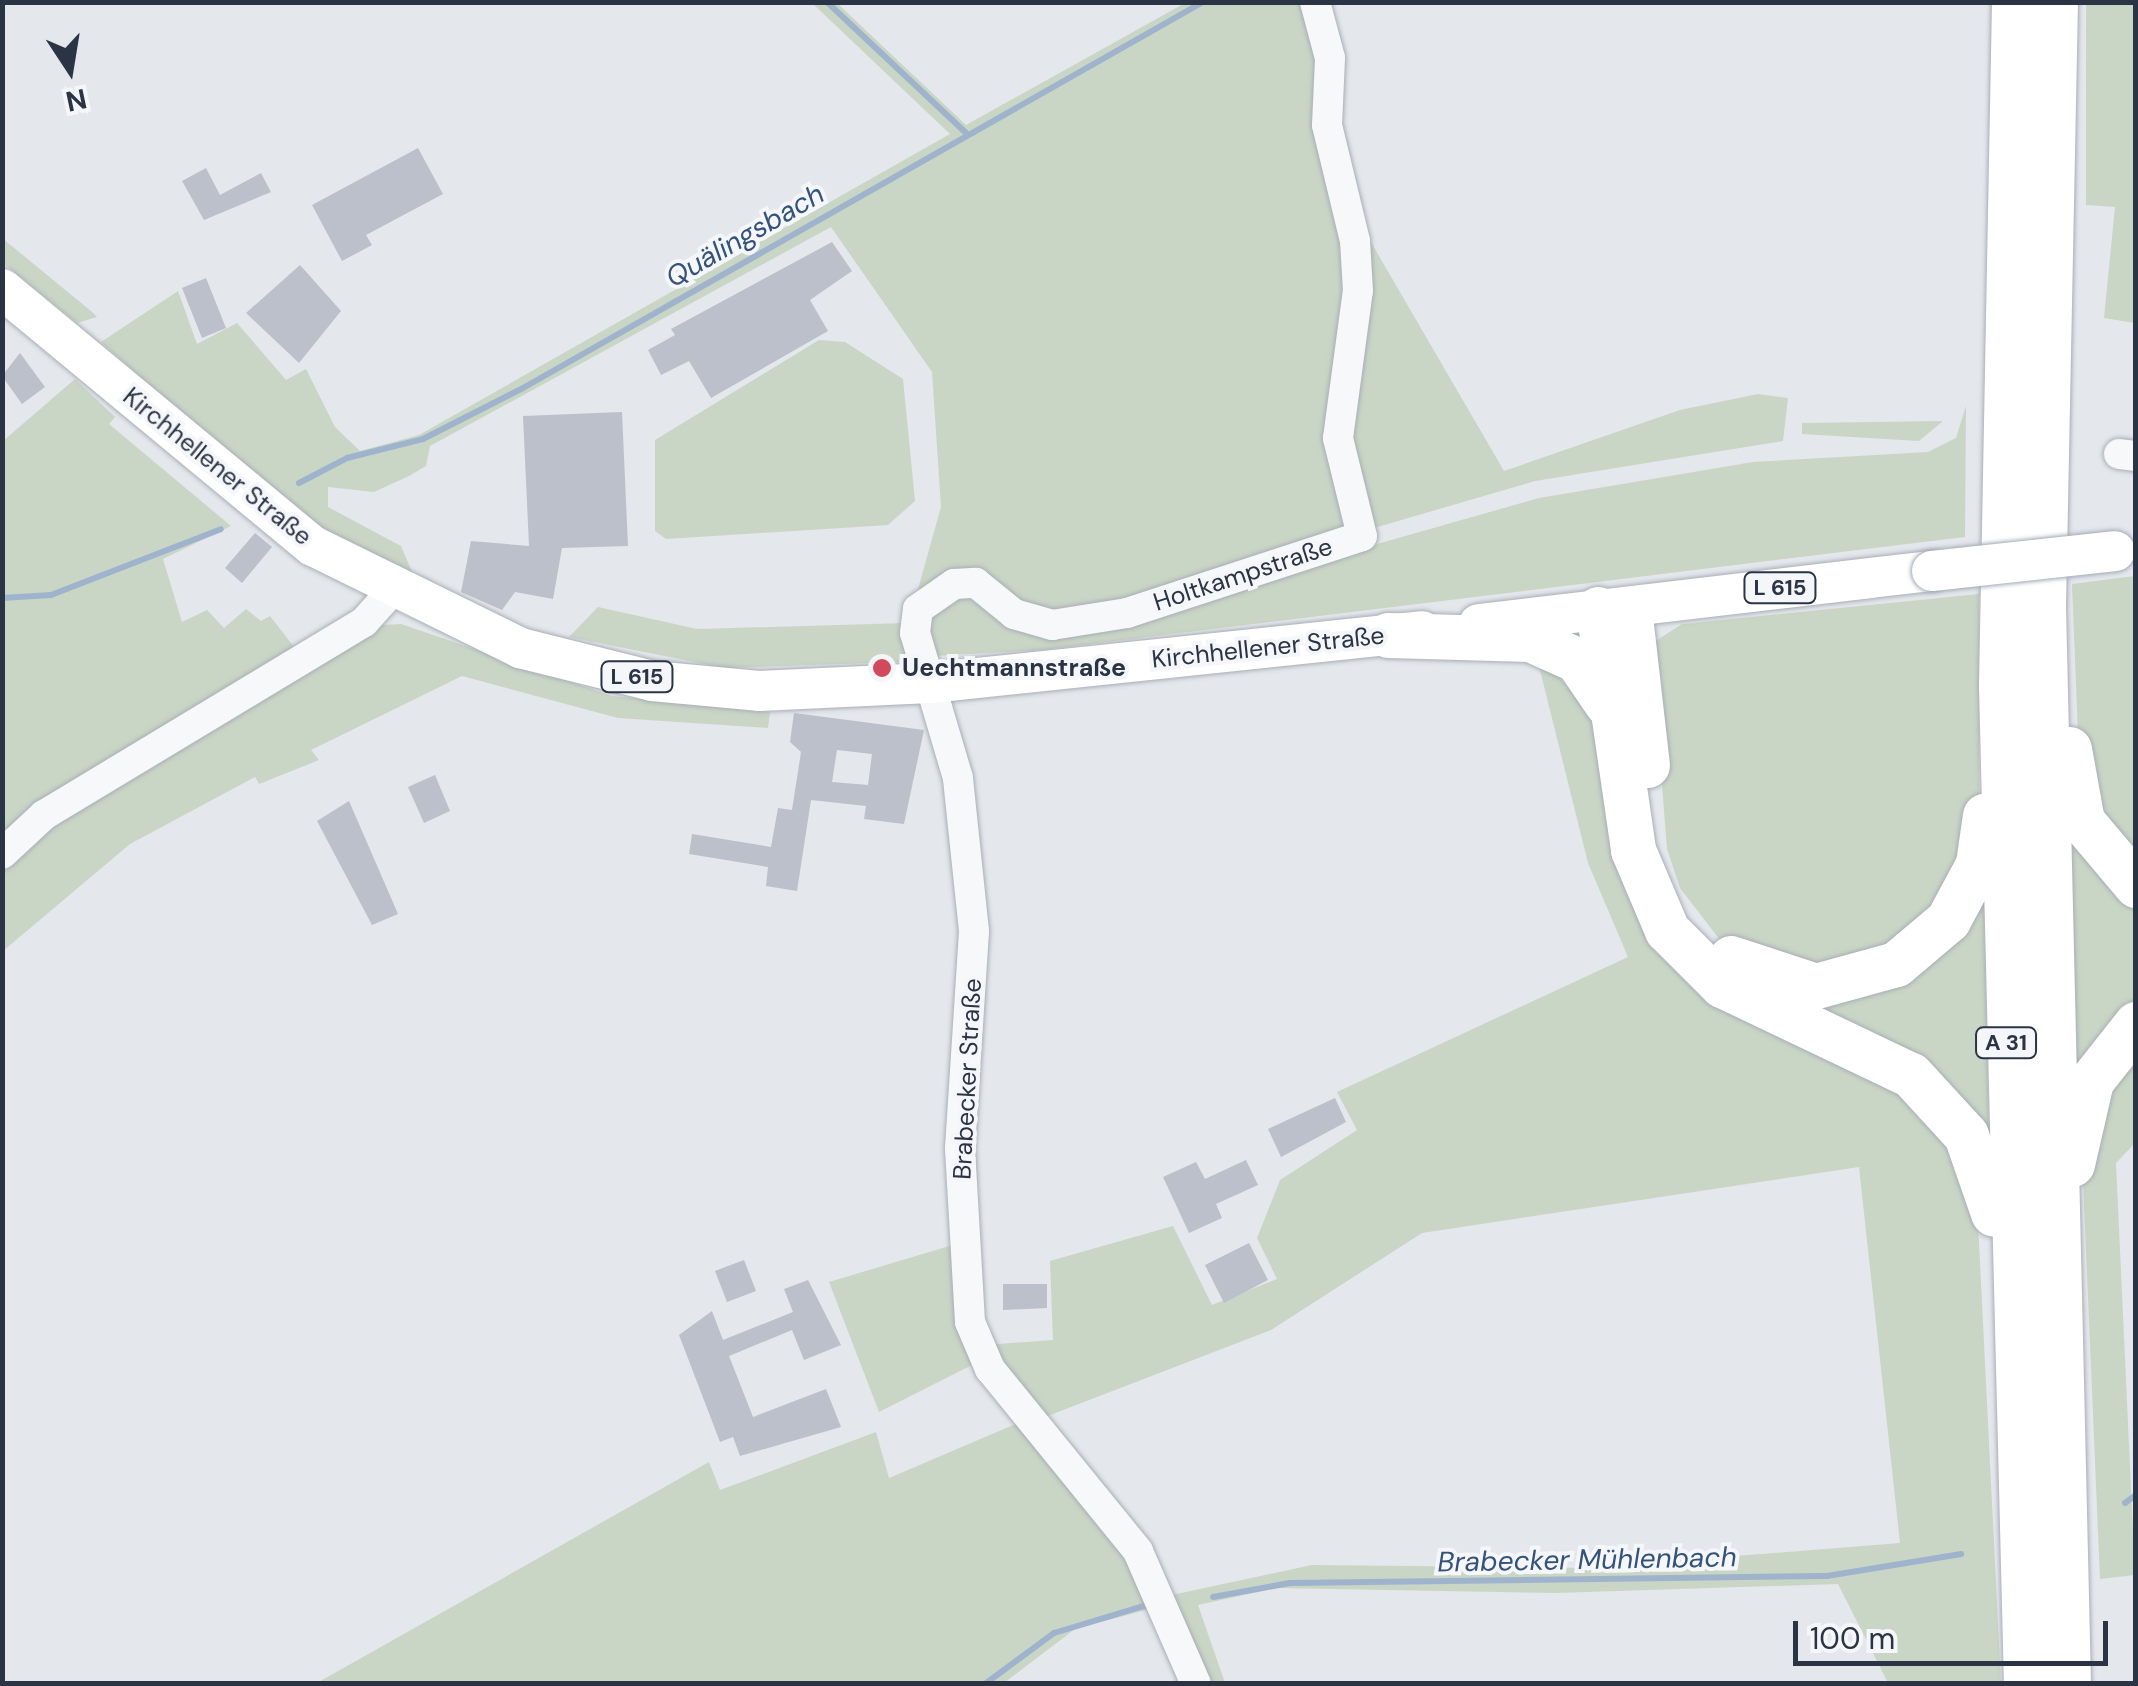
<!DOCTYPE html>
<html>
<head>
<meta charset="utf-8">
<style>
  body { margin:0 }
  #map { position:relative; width:2138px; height:1686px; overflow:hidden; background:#e4e7ec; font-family:"DM Sans",sans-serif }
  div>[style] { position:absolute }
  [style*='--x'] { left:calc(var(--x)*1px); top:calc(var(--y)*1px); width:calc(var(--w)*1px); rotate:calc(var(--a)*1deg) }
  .green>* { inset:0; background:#c9d6c5 }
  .stream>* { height:6px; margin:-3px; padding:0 3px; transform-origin:3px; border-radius:3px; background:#9fb4cc }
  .building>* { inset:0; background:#bbc0ca }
  .roads { filter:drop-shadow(0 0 2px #a9aeb7) drop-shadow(0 0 2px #a9aeb7) }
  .minor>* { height:30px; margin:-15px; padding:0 15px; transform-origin:15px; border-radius:15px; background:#f7f8fa }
  .major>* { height:40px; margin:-20px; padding:0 20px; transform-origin:20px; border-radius:20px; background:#fff }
  .highway>* { height:45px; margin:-22.5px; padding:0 22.5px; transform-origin:22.5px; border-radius:22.5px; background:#fff }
  .bridges { filter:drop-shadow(0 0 2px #a3abb8) drop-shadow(0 0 2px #a3abb8) }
  .major-bridge>* { height:40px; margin:-20px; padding:0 20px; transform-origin:20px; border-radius:20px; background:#fff }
  .dots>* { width:28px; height:28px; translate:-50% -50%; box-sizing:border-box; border:5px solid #f4f6f9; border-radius:50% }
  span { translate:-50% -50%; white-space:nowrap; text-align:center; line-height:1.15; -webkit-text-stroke:8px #f4f6f9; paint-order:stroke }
  .shield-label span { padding:2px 8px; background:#f4f6f9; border:2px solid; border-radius:8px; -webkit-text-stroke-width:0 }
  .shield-label { font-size:22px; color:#2b3445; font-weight:700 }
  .street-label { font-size:25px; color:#2b3445 }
  .poi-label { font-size:25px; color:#2b3445; font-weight:700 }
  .left { translate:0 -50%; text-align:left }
  .water-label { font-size:28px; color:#34527a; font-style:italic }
  .frame { position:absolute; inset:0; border:5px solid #2b3445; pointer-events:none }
  .north { position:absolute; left:20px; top:20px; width:100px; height:100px; -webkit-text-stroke:8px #f4f6f9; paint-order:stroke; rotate:168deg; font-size:28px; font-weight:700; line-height:40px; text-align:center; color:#2b3445 }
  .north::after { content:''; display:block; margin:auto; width:35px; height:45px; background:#2b3445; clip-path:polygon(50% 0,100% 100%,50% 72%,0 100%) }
  .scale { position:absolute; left:1793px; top:1621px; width:315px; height:45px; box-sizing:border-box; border:5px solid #2b3445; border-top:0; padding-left:12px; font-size:30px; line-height:35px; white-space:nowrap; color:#2b3445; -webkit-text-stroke:8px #f4f6f9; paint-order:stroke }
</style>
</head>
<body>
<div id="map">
  <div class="green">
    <i style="clip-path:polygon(1309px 2px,1365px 232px,1504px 471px,1680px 410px,1758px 394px,1788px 398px,1783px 441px,1535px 481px,1374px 528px,1373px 519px,1066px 617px,1006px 596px,918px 589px,941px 507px,932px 372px,831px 227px,430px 446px,426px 466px,409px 476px,374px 492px,328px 487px,328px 507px,401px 546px,413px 574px,345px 544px,249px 474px,101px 342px,178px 291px,197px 344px,237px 323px,286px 380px,306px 369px,335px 427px,360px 451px,419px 435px,950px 134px,812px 3px,837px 3px,966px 125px,1185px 3px)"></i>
    <i style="clip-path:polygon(2086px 3px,2135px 3px,2135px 323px,2104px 318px,2115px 207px,2086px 205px)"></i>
    <i style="clip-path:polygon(2px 238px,91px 311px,97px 317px,77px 323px,3px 263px)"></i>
    <i style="clip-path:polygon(819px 340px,845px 342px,903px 379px,915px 501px,888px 525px,666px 539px,655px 531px,655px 440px)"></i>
    <i style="clip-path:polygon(75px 379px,115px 417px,109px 424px,231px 526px,163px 559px,182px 622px,207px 610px,224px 628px,246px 609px,261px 621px,270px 616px,298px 652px,3px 844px,3px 441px)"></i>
    <i style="clip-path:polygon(1966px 406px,1965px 537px,1041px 650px,935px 656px,923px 624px,934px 602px,969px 597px,1005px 622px,1314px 562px,1539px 498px,1753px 462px,1928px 452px,1956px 438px)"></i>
    <i style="clip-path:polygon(1943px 421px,1919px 441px,1802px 434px,1802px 423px)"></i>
    <i style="clip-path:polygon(2135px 576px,2135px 871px,2079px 761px,2072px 584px)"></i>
    <i style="clip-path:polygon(1979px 594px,1979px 812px,1964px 877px,1854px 972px,1720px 940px,1680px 888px,1667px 849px,1651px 644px,1682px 624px)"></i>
    <i style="clip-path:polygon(598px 607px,697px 629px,907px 623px,907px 651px,898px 662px,725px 668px,569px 637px)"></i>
    <i style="clip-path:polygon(401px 624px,612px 696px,770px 712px,768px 728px,618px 718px,462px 676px,311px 750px,319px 760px,259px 784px,255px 777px,130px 844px,3px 951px,3px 865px,48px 821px,381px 625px)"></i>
    <i style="clip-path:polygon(1536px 654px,1590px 709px,1627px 891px,1937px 1120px,1978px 1223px,2001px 1683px,1888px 1683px,1838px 1584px,1556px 1593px,1277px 1588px,1198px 1605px,1225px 1683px,1204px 1683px,1172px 1595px,1312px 1565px,1586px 1568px,1900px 1543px,1859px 1167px,1422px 1233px,1271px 1330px,1045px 1417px,985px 1345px,1053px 1340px,1050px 1261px,1173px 1226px,1212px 1305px,1277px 1279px,1257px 1238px,1280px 1180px,1357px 1130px,1337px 1092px,1628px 957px,1588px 863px)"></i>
    <i style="clip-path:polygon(2068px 830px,2136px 903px,2135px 1008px,2077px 1083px)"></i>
    <i style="clip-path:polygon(1985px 896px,1989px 1143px,1776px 992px,1811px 998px)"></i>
    <i style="clip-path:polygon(2135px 1040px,2135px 1143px,2116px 1163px,2135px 1575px,2100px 1579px,2083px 1179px,2087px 1129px)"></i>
    <i style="clip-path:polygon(956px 1244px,972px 1365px,879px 1412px,829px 1282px)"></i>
    <i style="clip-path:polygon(1025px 1420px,1161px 1606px,1075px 1629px,1004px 1683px,315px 1684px,709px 1462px,720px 1490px,876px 1432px,889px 1478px)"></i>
  </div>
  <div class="stream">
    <i style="--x:827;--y:2;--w:194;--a:43.3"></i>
    <i style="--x:299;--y:483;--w:54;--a:-27.5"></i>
    <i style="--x:347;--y:458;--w:78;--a:-14"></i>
    <i style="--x:423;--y:439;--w:112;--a:-27"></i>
    <i style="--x:523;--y:388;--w:782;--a:-29.58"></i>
    <i style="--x:2;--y:598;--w:49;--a:-3.5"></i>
    <i style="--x:51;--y:595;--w:182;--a:-21.2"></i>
    <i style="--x:2125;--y:1503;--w:14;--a:-36"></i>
    <i style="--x:1213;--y:1597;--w:78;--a:-10.3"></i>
    <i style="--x:1290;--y:1583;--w:537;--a:-0.75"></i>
    <i style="--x:1827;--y:1576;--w:136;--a:-9.3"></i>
    <i style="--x:985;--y:1684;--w:86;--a:-36.5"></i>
    <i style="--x:1054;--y:1633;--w:100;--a:-16.8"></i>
  </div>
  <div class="building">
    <i style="clip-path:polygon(418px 148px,443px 194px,366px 235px,372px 245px,342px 261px,312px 205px)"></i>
    <i style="clip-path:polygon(206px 168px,220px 195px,261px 173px,271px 192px,204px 220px,182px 181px)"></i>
    <i style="clip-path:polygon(832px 242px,852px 271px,810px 300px,828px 331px,711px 398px,689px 361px,661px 375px,648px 350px,675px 335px,671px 329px)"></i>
    <i style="clip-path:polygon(300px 265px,341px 311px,299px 363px,246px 313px)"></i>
    <i style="clip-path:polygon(206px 278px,226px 328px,202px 338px,182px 288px)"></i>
    <i style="clip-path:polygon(20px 353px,45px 387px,22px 404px,2px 376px)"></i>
    <i style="clip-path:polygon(622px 412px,628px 546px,562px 548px,553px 599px,515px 592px,502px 610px,461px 592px,471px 541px,529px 546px,523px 416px)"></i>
    <i style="clip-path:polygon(255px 533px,272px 547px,242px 583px,225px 568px)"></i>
    <i style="clip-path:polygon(evenodd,794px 713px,924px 730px,904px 824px,864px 819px,866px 806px,811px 800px,797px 891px,766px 886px,768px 867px,689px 854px,692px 834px,771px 847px,778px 808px,792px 810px,801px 752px,790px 742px,794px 713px,837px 750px,872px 754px,868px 785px,832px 782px,837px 750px)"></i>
    <i style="clip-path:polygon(435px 775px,450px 811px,424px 823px,408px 787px)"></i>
    <i style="clip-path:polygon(349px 801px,398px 914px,372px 925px,317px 821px)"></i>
    <i style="clip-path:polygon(1335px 1098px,1346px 1122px,1281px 1157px,1268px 1129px)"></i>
    <i style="clip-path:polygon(1246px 1160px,1258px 1185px,1216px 1204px,1222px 1218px,1189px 1233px,1163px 1177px,1196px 1162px,1205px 1179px)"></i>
    <i style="clip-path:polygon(1249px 1243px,1268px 1280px,1224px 1303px,1205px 1265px)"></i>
    <i style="clip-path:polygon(744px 1260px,756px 1291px,727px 1302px,715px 1271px)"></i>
    <i style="clip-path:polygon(808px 1280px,841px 1345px,804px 1360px,792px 1330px,729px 1356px,753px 1417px,826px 1389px,841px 1427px,740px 1456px,733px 1437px,720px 1442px,679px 1335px,712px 1311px,723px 1340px,793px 1312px,784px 1289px)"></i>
    <i style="clip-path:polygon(1003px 1284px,1047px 1284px,1047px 1308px,1003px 1310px)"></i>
  </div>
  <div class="roads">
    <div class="minor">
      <i style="--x:2119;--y:454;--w:17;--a:7"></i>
      <i style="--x:2;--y:854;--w:57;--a:-42.9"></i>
      <i style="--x:44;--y:815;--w:374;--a:-31.1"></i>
      <i style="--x:364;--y:622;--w:40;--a:-48"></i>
      <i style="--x:1196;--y:1684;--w:145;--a:-113.6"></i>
      <i style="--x:1138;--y:1551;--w:235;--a:-129.1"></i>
      <i style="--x:990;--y:1369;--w:51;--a:-113.1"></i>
      <i style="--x:970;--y:1322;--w:174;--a:-93.3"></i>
      <i style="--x:960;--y:1148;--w:217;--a:-86.3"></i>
      <i style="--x:974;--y:931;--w:154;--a:-96"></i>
      <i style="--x:958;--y:778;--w:151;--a:-106.5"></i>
      <i style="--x:915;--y:633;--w:24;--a:-83"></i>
      <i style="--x:918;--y:609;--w:44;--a:-34.8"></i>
      <i style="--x:954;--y:584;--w:22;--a:-3"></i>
      <i style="--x:976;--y:583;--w:49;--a:39.2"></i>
      <i style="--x:1014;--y:614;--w:40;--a:16"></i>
      <i style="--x:1052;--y:625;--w:76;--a:-9.1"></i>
      <i style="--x:1127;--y:613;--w:247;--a:-18.1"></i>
      <i style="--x:1362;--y:536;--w:101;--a:-103.8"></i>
      <i style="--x:1338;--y:438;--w:148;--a:-82.3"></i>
      <i style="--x:1358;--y:291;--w:50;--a:-93.4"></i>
      <i style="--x:1355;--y:241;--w:119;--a:-103.6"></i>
      <i style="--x:1327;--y:125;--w:67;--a:-87.4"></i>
      <i style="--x:1330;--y:58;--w:58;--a:-105"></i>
    </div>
    <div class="major">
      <i style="--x:2;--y:289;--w:403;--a:39.6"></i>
      <i style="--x:313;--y:546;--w:231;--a:26.2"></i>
      <i style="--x:520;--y:648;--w:136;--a:14"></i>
      <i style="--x:652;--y:681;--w:107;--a:5.3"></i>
      <i style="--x:759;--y:691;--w:171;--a:-2.7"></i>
      <i style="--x:930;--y:683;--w:495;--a:-6"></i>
      <i style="--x:1479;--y:624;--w:456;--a:-6.7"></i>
    </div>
    <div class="highway">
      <i style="--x:2014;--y:2;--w:683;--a:91.09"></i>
      <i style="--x:2001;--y:685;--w:999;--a:88.57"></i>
      <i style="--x:2055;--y:2;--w:604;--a:91.14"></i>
      <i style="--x:2043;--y:606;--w:1078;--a:88.67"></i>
      <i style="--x:1598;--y:609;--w:244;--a:81.7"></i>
      <i style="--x:1633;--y:850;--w:87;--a:67"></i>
      <i style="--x:1667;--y:930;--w:78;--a:45"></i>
      <i style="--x:1722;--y:985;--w:209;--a:25.5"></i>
      <i style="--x:1911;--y:1075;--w:81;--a:47.5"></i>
      <i style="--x:1966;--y:1135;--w:83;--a:70.9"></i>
      <i style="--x:1631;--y:625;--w:141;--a:83.5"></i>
      <i style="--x:1388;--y:635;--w:142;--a:1.6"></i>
      <i style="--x:1530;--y:639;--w:51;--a:24.1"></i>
      <i style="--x:1577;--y:660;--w:53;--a:55.7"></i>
      <i style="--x:2069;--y:749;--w:73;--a:79.8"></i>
      <i style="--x:2082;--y:821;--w:84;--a:49.8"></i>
      <i style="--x:1731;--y:958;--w:89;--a:18.2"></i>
      <i style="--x:1816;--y:986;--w:83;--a:-15.4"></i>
      <i style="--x:1896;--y:964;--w:68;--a:-40.2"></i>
      <i style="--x:1948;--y:920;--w:64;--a:-61.8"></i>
      <i style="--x:1978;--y:864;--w:49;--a:-81.9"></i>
      <i style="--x:2072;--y:1164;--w:85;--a:-77.1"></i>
      <i style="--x:2091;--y:1081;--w:73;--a:-51.7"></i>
    </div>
  </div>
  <div class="bridges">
    <div class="major-bridge">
      <i style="--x:1932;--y:571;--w:184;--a:-6.2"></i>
    </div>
  </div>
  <div class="dots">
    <i style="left:882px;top:668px;background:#d1495b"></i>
  </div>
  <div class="shield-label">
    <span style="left:1780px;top:588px">L 615</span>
    <span style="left:637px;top:677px">L 615</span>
    <span style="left:2006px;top:1043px">A 31</span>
  </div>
  <div class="street-label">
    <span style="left:217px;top:467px;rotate:39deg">Kirchhellener Straße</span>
    <span style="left:1243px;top:575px;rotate:-18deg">Holtkampstraße</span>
    <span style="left:1268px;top:648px;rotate:-6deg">Kirchhellener Straße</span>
    <span style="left:968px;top:1079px;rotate:-87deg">Brabecker Straße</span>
  </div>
  <div class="poi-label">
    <span class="left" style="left:902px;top:668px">Uechtmannstraße</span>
  </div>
  <div class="water-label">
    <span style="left:745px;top:236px;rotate:-30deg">Quälingsbach</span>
    <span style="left:1587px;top:1560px;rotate:-1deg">Brabecker Mühlenbach</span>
  </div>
  <div class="frame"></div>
  <div class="north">N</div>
  <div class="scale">100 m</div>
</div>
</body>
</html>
